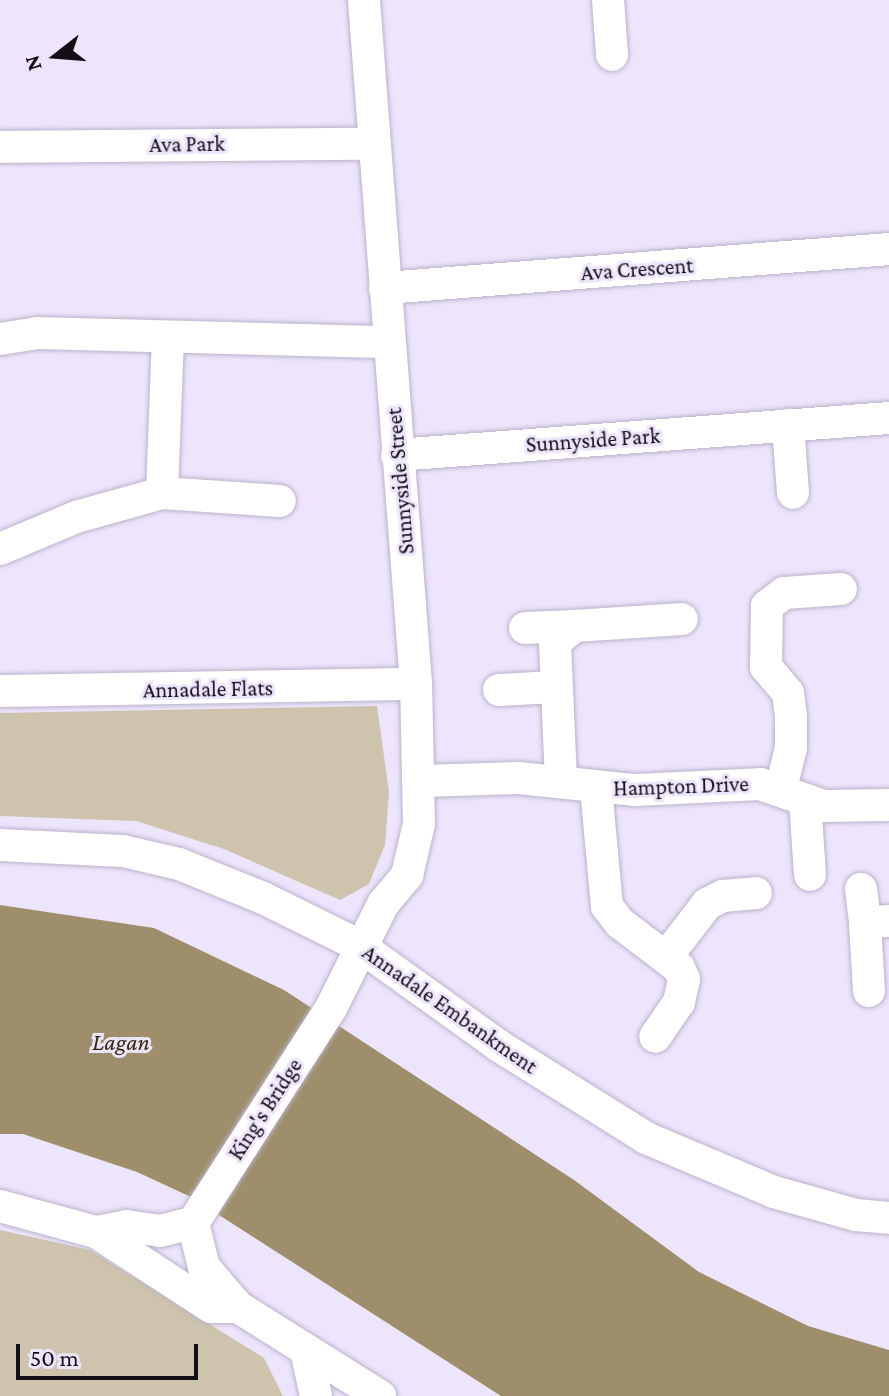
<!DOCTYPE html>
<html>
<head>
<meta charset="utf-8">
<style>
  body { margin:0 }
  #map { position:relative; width:889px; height:1396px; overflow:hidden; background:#ede5fc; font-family:"Crimson Pro",serif }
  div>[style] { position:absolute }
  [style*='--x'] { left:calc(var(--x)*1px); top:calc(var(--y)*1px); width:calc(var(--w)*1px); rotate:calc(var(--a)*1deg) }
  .green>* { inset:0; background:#cec3ac }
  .water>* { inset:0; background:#9e8e6b }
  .roads { filter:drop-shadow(0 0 2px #bbb3c9) drop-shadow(0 0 2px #bbb3c9) }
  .minor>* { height:32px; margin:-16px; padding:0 16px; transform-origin:16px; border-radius:16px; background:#fff }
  span { translate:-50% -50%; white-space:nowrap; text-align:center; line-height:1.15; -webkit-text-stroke:6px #ede5fc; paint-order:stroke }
  .street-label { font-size:22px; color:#120f16 }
  .water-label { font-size:24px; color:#342708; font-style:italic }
  .north { position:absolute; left:16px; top:16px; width:80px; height:80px; -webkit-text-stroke:6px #ede5fc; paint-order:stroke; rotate:253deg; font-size:22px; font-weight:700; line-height:32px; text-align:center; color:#120f16 }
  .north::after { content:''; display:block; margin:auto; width:28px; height:36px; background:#120f16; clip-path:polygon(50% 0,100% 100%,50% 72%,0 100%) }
  .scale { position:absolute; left:16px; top:1344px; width:182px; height:36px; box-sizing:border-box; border:4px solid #120f16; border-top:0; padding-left:10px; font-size:24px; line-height:28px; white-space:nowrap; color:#120f16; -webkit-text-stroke:6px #ede5fc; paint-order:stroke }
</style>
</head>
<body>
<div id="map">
  <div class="green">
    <i style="clip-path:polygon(377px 706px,389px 792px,385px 845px,369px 884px,340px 900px,224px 849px,136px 821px,0 816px,0 713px)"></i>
    <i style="clip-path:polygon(0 1230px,90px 1250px,264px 1358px,283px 1396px,0 1396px)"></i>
  </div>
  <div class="water">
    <i style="clip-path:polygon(0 905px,154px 928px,284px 990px,574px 1180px,699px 1272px,808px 1326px,889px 1350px,889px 1396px,501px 1396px,191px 1197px,137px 1172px,23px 1134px,0 1134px)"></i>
  </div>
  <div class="roads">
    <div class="minor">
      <i style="--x:608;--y:0;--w:55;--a:85.8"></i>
      <i style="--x:0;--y:147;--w:373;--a:-0.5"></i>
      <i style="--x:385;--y:288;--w:506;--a:-4.42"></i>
      <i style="--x:0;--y:339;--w:37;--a:-9"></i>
      <i style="--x:37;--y:333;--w:352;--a:1.5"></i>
      <i style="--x:788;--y:425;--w:68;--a:85.8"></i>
      <i style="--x:397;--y:455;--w:493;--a:-4.3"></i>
      <i style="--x:162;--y:493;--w:156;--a:-87.8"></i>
      <i style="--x:0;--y:549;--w:82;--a:-22.8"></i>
      <i style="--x:76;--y:517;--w:89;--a:-15.6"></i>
      <i style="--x:162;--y:493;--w:118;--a:3.9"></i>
      <i style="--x:525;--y:628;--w:50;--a:-2.3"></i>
      <i style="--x:499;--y:690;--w:56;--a:-3.1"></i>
      <i style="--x:0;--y:691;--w:416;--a:-1"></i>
      <i style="--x:422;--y:781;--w:96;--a:-1.8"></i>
      <i style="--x:518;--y:778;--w:118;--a:5.9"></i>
      <i style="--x:635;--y:790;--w:125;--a:-2.7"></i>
      <i style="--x:760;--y:784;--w:68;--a:19"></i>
      <i style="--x:824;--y:806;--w:65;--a:-0.9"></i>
      <i style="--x:561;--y:781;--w:139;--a:-92.5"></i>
      <i style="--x:555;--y:642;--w:26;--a:-39"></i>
      <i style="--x:575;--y:626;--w:107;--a:-3.7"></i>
      <i style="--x:596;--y:788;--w:119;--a:84.7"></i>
      <i style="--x:607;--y:906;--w:21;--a:53"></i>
      <i style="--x:620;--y:923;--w:74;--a:37.3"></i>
      <i style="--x:679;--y:968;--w:12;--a:66"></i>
      <i style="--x:684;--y:979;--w:24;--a:102"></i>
      <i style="--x:679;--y:1002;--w:42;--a:124.4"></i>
      <i style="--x:781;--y:788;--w:41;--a:-76"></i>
      <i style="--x:791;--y:748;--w:31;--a:-90"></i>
      <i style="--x:791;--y:717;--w:24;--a:-97"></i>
      <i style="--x:788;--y:693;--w:34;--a:-130"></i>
      <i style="--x:766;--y:667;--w:61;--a:-89.1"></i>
      <i style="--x:767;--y:606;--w:21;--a:-37"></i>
      <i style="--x:784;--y:593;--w:57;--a:-4"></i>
      <i style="--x:805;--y:800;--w:75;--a:86.2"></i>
      <i style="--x:0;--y:845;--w:123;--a:2.8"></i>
      <i style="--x:123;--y:851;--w:57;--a:13.1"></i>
      <i style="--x:179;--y:864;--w:91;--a:22"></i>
      <i style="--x:263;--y:898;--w:108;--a:26.3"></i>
      <i style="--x:360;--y:946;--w:171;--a:35.7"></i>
      <i style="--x:499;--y:1046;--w:173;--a:32"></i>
      <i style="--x:646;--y:1138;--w:139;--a:22.9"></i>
      <i style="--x:774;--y:1192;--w:85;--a:15.7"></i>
      <i style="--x:856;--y:1215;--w:33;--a:5"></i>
      <i style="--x:861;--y:889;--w:34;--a:83"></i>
      <i style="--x:667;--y:956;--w:66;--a:-52.4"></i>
      <i style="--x:707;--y:904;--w:18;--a:-27"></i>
      <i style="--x:723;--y:896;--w:33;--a:-5"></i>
      <i style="--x:869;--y:991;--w:68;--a:-93.4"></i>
      <i style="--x:865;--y:923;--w:24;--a:-5"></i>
      <i style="--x:0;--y:1206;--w:99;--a:15.2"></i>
      <i style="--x:96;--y:1232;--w:137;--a:33.1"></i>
      <i style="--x:211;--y:1307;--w:27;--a:0"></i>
      <i style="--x:193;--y:1223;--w:255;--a:-57.3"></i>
      <i style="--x:331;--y:1008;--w:116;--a:-63.4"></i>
      <i style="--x:383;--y:904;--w:38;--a:-50"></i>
      <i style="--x:407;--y:875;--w:52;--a:-76.8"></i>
      <i style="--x:419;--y:824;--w:140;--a:-91.2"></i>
      <i style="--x:416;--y:684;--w:686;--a:-94.35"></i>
      <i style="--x:193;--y:1223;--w:45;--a:76"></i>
      <i style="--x:204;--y:1267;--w:52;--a:49.6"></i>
      <i style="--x:238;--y:1307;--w:168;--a:32.1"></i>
      <i style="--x:96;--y:1232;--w:31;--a:-11"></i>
      <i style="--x:126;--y:1226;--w:34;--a:8"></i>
      <i style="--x:160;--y:1231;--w:34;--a:-14"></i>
      <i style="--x:306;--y:1350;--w:47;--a:77.7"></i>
    </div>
  </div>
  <div class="street-label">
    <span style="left:187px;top:144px;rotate:-1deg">Ava Park</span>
    <span style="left:637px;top:269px;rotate:-4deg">Ava Crescent</span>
    <span style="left:593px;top:440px;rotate:-4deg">Sunnyside Park</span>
    <span style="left:400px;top:481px;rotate:-95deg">Sunnyside Street</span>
    <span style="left:208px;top:689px;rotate:-1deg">Annadale Flats</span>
    <span style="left:681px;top:786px;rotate:-2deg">Hampton Drive</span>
    <span style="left:450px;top:1009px;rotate:35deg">Annadale Embankment</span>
    <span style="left:265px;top:1109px;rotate:-57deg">King's Bridge</span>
  </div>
  <div class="water-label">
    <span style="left:121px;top:1042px">Lagan</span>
  </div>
  <div class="north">N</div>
  <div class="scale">50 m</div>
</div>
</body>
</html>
